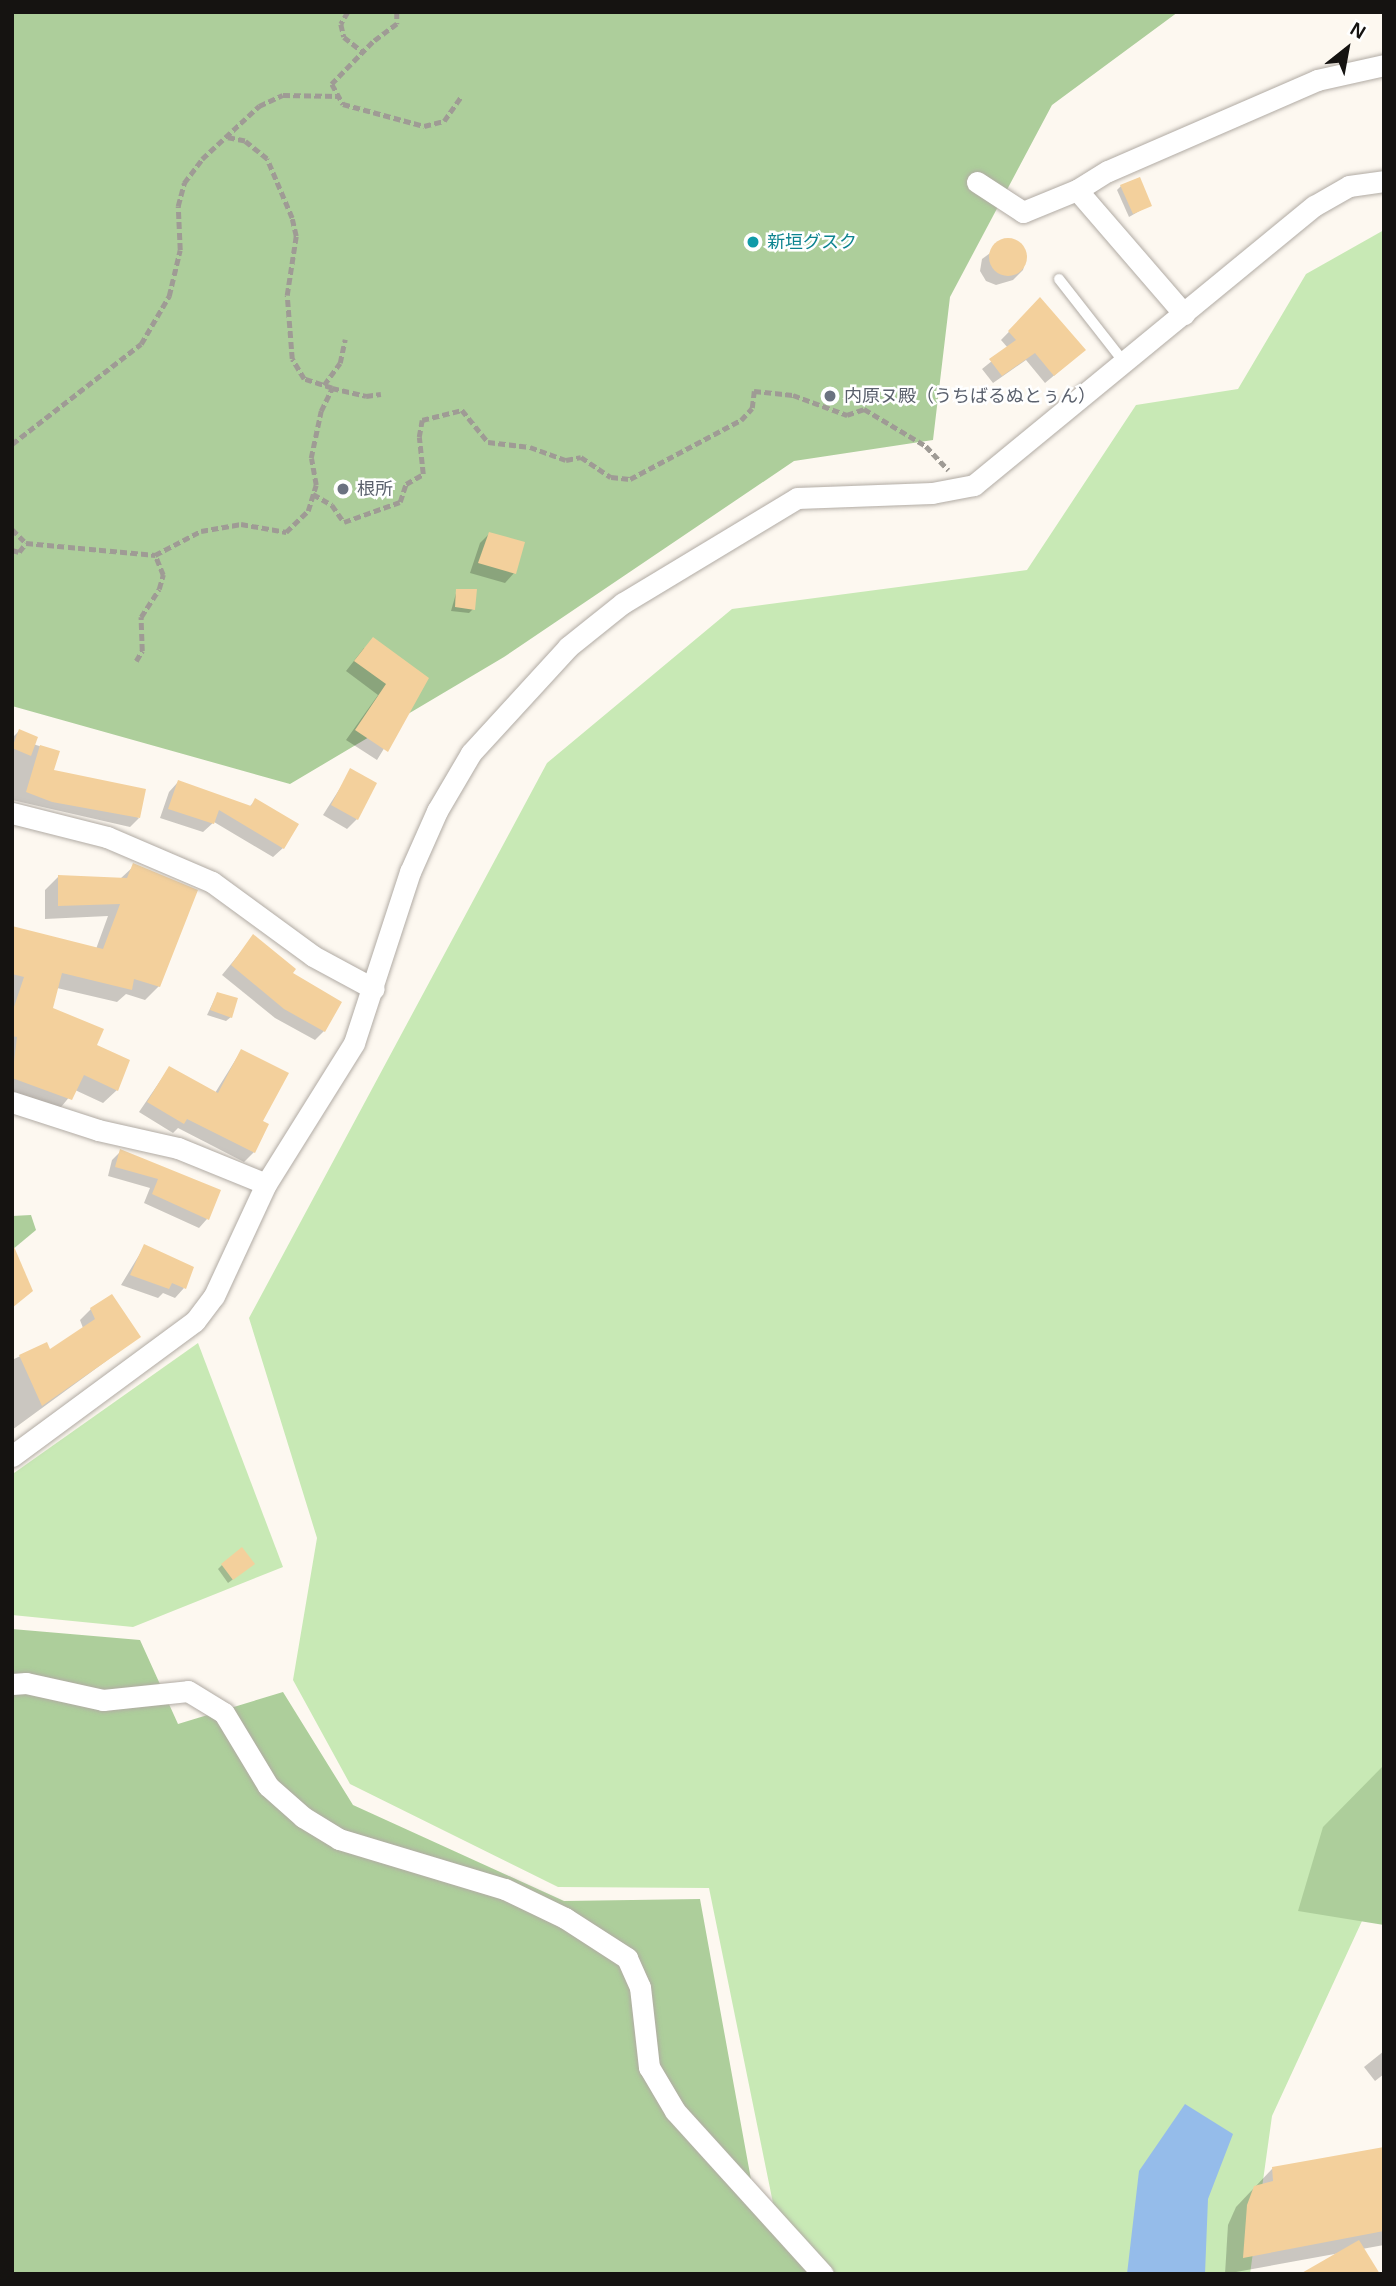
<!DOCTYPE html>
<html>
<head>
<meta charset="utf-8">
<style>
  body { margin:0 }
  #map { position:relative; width:1396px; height:2286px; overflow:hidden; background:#fdf8f0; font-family:Arial,"Noto Sans JP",sans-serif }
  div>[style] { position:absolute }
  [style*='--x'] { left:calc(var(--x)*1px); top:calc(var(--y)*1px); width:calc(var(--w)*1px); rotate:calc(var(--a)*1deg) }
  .green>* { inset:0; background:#c8e9b5 }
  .forest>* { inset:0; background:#adce9b }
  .water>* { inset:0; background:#95bcea }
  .shadow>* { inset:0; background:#0003 }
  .building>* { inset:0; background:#f3d09c }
  .round { border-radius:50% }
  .path>* { height:4.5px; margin-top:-2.25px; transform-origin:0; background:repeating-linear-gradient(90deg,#9f9b95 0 7px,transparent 0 10.5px) }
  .roads { filter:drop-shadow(0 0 2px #b1aba4) drop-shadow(0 0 2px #b1aba4) }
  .lane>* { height:10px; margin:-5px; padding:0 5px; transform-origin:5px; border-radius:5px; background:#fff }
  .street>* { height:21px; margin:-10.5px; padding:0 10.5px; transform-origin:10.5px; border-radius:10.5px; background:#fff }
  .dots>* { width:19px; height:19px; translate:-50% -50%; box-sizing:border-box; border:4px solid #fff; border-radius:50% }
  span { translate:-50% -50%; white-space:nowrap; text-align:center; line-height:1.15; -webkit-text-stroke:5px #fff; paint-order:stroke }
  .culture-label { font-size:18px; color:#0d838f }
  .left { translate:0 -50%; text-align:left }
  .worship-label { font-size:18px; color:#5b616d }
  .frame { position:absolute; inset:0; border:14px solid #151311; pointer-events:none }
  .north { position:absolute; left:1312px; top:14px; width:70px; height:70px; -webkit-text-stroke:5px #fff; paint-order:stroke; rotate:31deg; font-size:19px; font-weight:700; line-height:28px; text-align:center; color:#151311 }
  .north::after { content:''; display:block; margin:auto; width:24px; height:32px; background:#151311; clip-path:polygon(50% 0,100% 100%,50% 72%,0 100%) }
</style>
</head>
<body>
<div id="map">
  <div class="green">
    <i style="clip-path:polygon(1384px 230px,1384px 1899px,1374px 1895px,1272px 2116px,1250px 2274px,834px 2274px,774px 2208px,709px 1888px,558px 1887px,350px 1784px,293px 1680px,317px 1538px,249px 1318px,547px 763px,732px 609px,1027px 570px,1136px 405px,1238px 389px,1306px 274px)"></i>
    <i style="clip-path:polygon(198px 1343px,283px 1567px,133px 1627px,12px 1615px,14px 1473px)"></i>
  </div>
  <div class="forest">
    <i style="clip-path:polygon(12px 12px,1178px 12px,1052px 105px,950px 297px,933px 440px,794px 461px,504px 657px,290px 784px,12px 706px)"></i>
    <i style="clip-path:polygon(31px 1215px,36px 1230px,12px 1250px,12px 1216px)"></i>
    <i style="clip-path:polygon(12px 1629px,140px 1640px,178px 1724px,283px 1692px,353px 1805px,564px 1901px,700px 1899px,758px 2218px,819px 2274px,12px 2274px)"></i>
    <i style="clip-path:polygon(1384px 1765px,1384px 1925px,1298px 1911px,1323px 1827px)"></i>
  </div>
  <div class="water">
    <i style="clip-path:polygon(1185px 2104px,1233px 2134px,1208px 2199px,1205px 2274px,1127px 2274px,1139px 2171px)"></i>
  </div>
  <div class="shadow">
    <i style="clip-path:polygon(1121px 186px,1150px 205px,1129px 217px,1117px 190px)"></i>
    <i style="clip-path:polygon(1008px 240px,1019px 243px,1026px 258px,1023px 270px,1013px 280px,996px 285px,986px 281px,980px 271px,982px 259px)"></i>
    <i style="clip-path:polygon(1040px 300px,1075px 358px,1045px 383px,1026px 360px,993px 383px,982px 369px,1008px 348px,1001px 340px)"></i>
    <i style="clip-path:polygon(489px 534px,514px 573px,505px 583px,470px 573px,480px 543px)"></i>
    <i style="clip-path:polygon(457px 590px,473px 609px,469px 613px,451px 611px)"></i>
    <i style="clip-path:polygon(364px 648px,427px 678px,377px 760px,346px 740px,378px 695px,346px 671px)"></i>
    <i style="clip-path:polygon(19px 731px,33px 744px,58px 752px,52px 771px,139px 818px,130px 827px,12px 800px,12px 738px)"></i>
    <i style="clip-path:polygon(351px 771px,357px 819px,347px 829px,323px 815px)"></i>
    <i style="clip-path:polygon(178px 782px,249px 807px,256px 800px,283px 848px,273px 857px,214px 822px,203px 832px,160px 818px,169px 792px)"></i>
    <i style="clip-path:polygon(134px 866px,159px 986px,145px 1000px,126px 994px,117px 1002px,57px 988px,51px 1009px,94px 1046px,117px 1090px,103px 1103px,75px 1090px,57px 1112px,12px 1096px,12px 927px,96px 949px,108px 916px,45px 919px,45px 890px,58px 877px,120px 879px)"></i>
    <i style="clip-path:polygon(254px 936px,290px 973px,324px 1031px,315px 1040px,275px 1018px,222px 975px)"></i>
    <i style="clip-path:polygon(217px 994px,231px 1017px,226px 1021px,207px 1015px)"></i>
    <i style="clip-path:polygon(241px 1051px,261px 1122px,254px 1152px,244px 1162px,178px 1128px,173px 1133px,139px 1112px,169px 1068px,215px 1093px)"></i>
    <i style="clip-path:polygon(121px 1151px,219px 1191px,207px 1219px,199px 1228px,144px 1203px,150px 1188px,108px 1176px,112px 1160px)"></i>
    <i style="clip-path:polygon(144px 1247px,184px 1288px,175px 1298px,163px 1293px,158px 1298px,121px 1285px)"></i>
    <i style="clip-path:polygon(91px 1309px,139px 1337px,12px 1430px,12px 1360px,46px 1344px,50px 1351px,83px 1328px,80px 1320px)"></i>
    <i style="clip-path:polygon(222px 1565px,248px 1568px,228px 1583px,218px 1569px)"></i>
    <i style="clip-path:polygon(1384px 2051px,1384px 2074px,1375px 2081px,1364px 2067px)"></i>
    <i style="clip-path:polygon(1384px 2148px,1384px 2245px,1225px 2274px,1228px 2225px,1236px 2207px,1272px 2169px)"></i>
  </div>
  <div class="building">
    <i style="clip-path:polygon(1140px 177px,1152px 206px,1133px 214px,1120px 185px)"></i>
    <i class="round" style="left:989px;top:238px;width:38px;height:38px"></i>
    <i style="clip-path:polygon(1040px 297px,1086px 350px,1054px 376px,1035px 353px,1002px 376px,989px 359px,1016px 340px,1008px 331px)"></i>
    <i style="clip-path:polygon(489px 532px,525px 542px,516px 574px,478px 563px)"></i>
    <i style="clip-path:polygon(456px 589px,477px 589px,475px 610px,455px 607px)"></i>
    <i style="clip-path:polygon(373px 637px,429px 678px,388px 752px,355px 730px,386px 684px,354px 661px)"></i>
    <i style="clip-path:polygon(19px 729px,38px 737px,31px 756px,12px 748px)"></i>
    <i style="clip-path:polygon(40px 745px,60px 751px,54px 770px,146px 789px,140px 818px,52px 802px,26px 792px)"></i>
    <i style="clip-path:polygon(350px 768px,377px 783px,358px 820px,331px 805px)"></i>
    <i style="clip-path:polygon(178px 780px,251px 806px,255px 798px,299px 824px,284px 849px,219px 810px,214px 824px,168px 809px)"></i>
    <i style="clip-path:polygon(133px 863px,198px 890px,160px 987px,134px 979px,132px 990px,62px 973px,53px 1008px,104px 1029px,97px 1045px,130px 1060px,118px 1091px,84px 1075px,72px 1100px,12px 1078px,17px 1037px,12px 1036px,12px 1013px,24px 977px,12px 974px,12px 926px,103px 949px,120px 904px,58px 906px,58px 875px,127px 878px)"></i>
    <i style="clip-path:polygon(253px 934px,296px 969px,293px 973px,342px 1002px,325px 1032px,284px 1009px,231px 965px)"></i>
    <i style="clip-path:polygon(217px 992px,238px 998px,232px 1018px,210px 1010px)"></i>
    <i style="clip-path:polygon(241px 1049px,289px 1073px,263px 1121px,269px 1124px,255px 1153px,187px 1119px,184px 1124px,147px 1102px,169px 1066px,218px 1093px)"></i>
    <i style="clip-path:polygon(120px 1149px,221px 1190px,209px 1220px,152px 1194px,158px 1179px,115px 1167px)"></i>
    <i style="clip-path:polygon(12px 1242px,33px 1291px,12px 1308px)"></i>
    <i style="clip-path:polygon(144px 1244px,194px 1267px,186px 1289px,172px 1283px,169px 1289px,130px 1275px)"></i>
    <i style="clip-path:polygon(112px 1294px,141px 1337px,42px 1406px,19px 1355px,47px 1342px,50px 1349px,95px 1319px,90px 1308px)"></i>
    <i style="clip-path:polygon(242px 1547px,255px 1564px,233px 1580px,221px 1564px)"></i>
    <i style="clip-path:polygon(1384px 2147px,1384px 2231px,1243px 2258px,1247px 2205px,1254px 2186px,1273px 2181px,1272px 2167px)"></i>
    <i style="clip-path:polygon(1359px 2240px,1380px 2274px,1300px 2274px)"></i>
  </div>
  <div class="path">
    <i style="--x:348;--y:12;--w:14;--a:120"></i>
    <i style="--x:341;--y:24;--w:13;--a:77"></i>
    <i style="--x:344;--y:37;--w:24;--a:38"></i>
    <i style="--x:397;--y:12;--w:12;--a:90"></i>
    <i style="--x:397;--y:24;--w:30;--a:143"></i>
    <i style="--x:373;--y:42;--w:59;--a:134.3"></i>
    <i style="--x:332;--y:84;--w:23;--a:61"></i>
    <i style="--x:343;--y:104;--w:84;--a:15.2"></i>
    <i style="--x:424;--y:126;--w:21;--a:-14"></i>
    <i style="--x:444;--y:121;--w:29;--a:-55"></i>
    <i style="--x:324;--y:385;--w:27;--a:-54"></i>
    <i style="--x:340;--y:363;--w:24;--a:-78"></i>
    <i style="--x:332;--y:388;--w:35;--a:13"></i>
    <i style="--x:366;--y:396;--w:15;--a:-8"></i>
    <i style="--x:12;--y:444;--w:163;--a:-37.8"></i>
    <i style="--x:141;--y:344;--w:56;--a:-59.7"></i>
    <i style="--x:169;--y:296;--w:47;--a:-76.6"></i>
    <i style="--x:180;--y:250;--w:44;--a:-92.6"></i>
    <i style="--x:178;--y:206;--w:24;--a:-75"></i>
    <i style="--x:184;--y:183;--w:30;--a:-53"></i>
    <i style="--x:202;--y:159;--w:78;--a:-42.9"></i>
    <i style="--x:259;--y:106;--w:26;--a:-25"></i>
    <i style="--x:283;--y:95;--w:56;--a:1"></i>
    <i style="--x:313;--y:494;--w:22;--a:30"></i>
    <i style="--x:332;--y:505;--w:21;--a:55"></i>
    <i style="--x:344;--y:522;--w:59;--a:-19.7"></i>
    <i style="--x:400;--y:502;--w:19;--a:-72"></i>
    <i style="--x:406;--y:484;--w:20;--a:-30"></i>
    <i style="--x:423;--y:474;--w:37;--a:-96"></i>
    <i style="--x:419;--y:437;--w:17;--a:-80"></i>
    <i style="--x:422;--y:420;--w:41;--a:-14"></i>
    <i style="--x:462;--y:410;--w:41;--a:50.9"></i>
    <i style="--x:488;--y:442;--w:42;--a:6.8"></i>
    <i style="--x:530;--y:447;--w:38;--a:20"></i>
    <i style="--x:566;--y:460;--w:15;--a:-11"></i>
    <i style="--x:581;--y:457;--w:36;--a:34"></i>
    <i style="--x:611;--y:477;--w:19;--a:6"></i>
    <i style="--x:630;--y:479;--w:126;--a:-28"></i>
    <i style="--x:741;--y:420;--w:16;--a:-47"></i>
    <i style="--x:752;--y:408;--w:17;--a:-83"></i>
    <i style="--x:754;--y:391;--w:39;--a:6"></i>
    <i style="--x:793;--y:395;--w:58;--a:20.3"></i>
    <i style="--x:847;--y:415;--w:18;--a:-19"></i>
    <i style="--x:864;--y:409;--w:72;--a:30.8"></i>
    <i style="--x:926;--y:446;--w:33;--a:47"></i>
    <i style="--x:12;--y:529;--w:20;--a:45"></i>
    <i style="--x:26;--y:543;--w:130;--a:5.3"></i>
    <i style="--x:155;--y:555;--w:52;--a:-27.6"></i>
    <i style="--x:201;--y:531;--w:41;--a:-9.9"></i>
    <i style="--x:241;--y:524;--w:46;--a:10.1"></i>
    <i style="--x:286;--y:532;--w:30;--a:-44"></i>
    <i style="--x:308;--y:511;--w:27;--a:-73"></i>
    <i style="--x:316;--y:485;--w:27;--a:-100"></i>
    <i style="--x:311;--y:458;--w:48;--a:-78"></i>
    <i style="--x:321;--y:411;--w:25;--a:-64"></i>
    <i style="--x:332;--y:388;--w:29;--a:-162"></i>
    <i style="--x:304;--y:379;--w:23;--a:-121"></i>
    <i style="--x:292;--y:359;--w:64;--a:-94.5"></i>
    <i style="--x:287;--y:295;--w:60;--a:-81.3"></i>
    <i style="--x:296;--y:236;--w:18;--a:-103"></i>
    <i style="--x:292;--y:218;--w:64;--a:-113"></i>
    <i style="--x:267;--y:159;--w:28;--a:-141"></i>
    <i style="--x:245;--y:141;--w:21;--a:-169"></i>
    <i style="--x:12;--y:550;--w:7;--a:16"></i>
    <i style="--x:19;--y:552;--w:11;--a:-52"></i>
    <i style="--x:136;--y:661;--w:12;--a:-59"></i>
    <i style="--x:142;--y:651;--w:34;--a:-92"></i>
    <i style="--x:141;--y:617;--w:33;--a:-57"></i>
    <i style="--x:159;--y:589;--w:15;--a:-74"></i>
    <i style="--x:163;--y:575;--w:22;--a:-112"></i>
  </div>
  <div class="roads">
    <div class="lane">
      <i style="--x:1059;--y:279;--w:104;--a:52"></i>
    </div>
    <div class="street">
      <i style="--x:977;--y:182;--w:55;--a:33.1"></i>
      <i style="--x:1023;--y:212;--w:58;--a:-22.2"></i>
      <i style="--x:1077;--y:190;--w:164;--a:49.2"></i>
      <i style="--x:1077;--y:190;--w:36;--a:-32"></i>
      <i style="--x:1108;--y:171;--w:228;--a:-23.5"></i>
      <i style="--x:1317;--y:80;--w:69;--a:-12.6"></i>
      <i style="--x:12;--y:813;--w:98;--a:14.2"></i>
      <i style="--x:107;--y:837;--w:114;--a:23.2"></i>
      <i style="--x:212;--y:882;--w:125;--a:36.2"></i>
      <i style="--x:313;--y:956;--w:69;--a:28.4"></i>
      <i style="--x:12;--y:1102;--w:90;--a:18"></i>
      <i style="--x:98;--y:1130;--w:82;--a:12.7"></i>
      <i style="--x:178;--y:1148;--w:95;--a:22.2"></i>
      <i style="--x:12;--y:1456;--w:227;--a:-36.4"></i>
      <i style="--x:195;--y:1321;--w:31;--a:-53"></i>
      <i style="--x:214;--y:1296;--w:123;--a:-65.1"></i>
      <i style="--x:266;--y:1184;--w:166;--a:-58"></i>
      <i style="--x:354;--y:1043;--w:180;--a:-71.9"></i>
      <i style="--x:410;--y:872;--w:67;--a:-66.1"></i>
      <i style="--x:437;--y:811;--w:67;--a:-59.6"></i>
      <i style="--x:471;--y:753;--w:144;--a:-47.5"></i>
      <i style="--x:568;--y:647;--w:70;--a:-38.7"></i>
      <i style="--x:623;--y:603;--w:203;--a:-31.1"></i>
      <i style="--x:797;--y:498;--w:135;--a:-2.1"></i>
      <i style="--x:932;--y:493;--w:43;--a:-10.8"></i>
      <i style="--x:974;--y:485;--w:440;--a:-39.4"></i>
      <i style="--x:1314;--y:206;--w:40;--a:-29.7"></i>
      <i style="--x:1349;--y:186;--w:35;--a:-8"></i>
      <i style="--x:12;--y:1684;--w:14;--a:-4"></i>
      <i style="--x:26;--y:1683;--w:79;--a:12.4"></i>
      <i style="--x:103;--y:1700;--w:85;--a:-6"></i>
      <i style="--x:188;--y:1691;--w:42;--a:31.4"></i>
      <i style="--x:224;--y:1713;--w:85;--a:58.9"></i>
      <i style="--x:268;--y:1786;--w:47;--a:41.5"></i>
      <i style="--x:303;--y:1817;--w:42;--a:31.4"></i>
      <i style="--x:339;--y:1839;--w:173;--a:16.8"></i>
      <i style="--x:505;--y:1889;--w:67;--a:25.8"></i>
      <i style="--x:565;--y:1918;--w:74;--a:32.8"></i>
      <i style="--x:627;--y:1958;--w:32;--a:66"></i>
      <i style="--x:640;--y:1987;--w:81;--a:83.6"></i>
      <i style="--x:649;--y:2067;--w:51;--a:59.4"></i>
      <i style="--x:675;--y:2111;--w:220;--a:47.8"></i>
    </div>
  </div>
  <div class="dots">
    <i style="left:753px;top:242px;background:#0f9aa8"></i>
    <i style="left:830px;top:396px;background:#6b7280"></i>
    <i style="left:343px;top:489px;background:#6b7280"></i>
  </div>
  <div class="culture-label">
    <span class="left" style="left:767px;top:242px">新垣グスク</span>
  </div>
  <div class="worship-label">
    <span class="left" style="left:844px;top:396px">内原ヌ殿（うちばるぬとぅん）</span>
    <span class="left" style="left:357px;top:489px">根所</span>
  </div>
  <div class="frame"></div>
  <div class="north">N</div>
</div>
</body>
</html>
